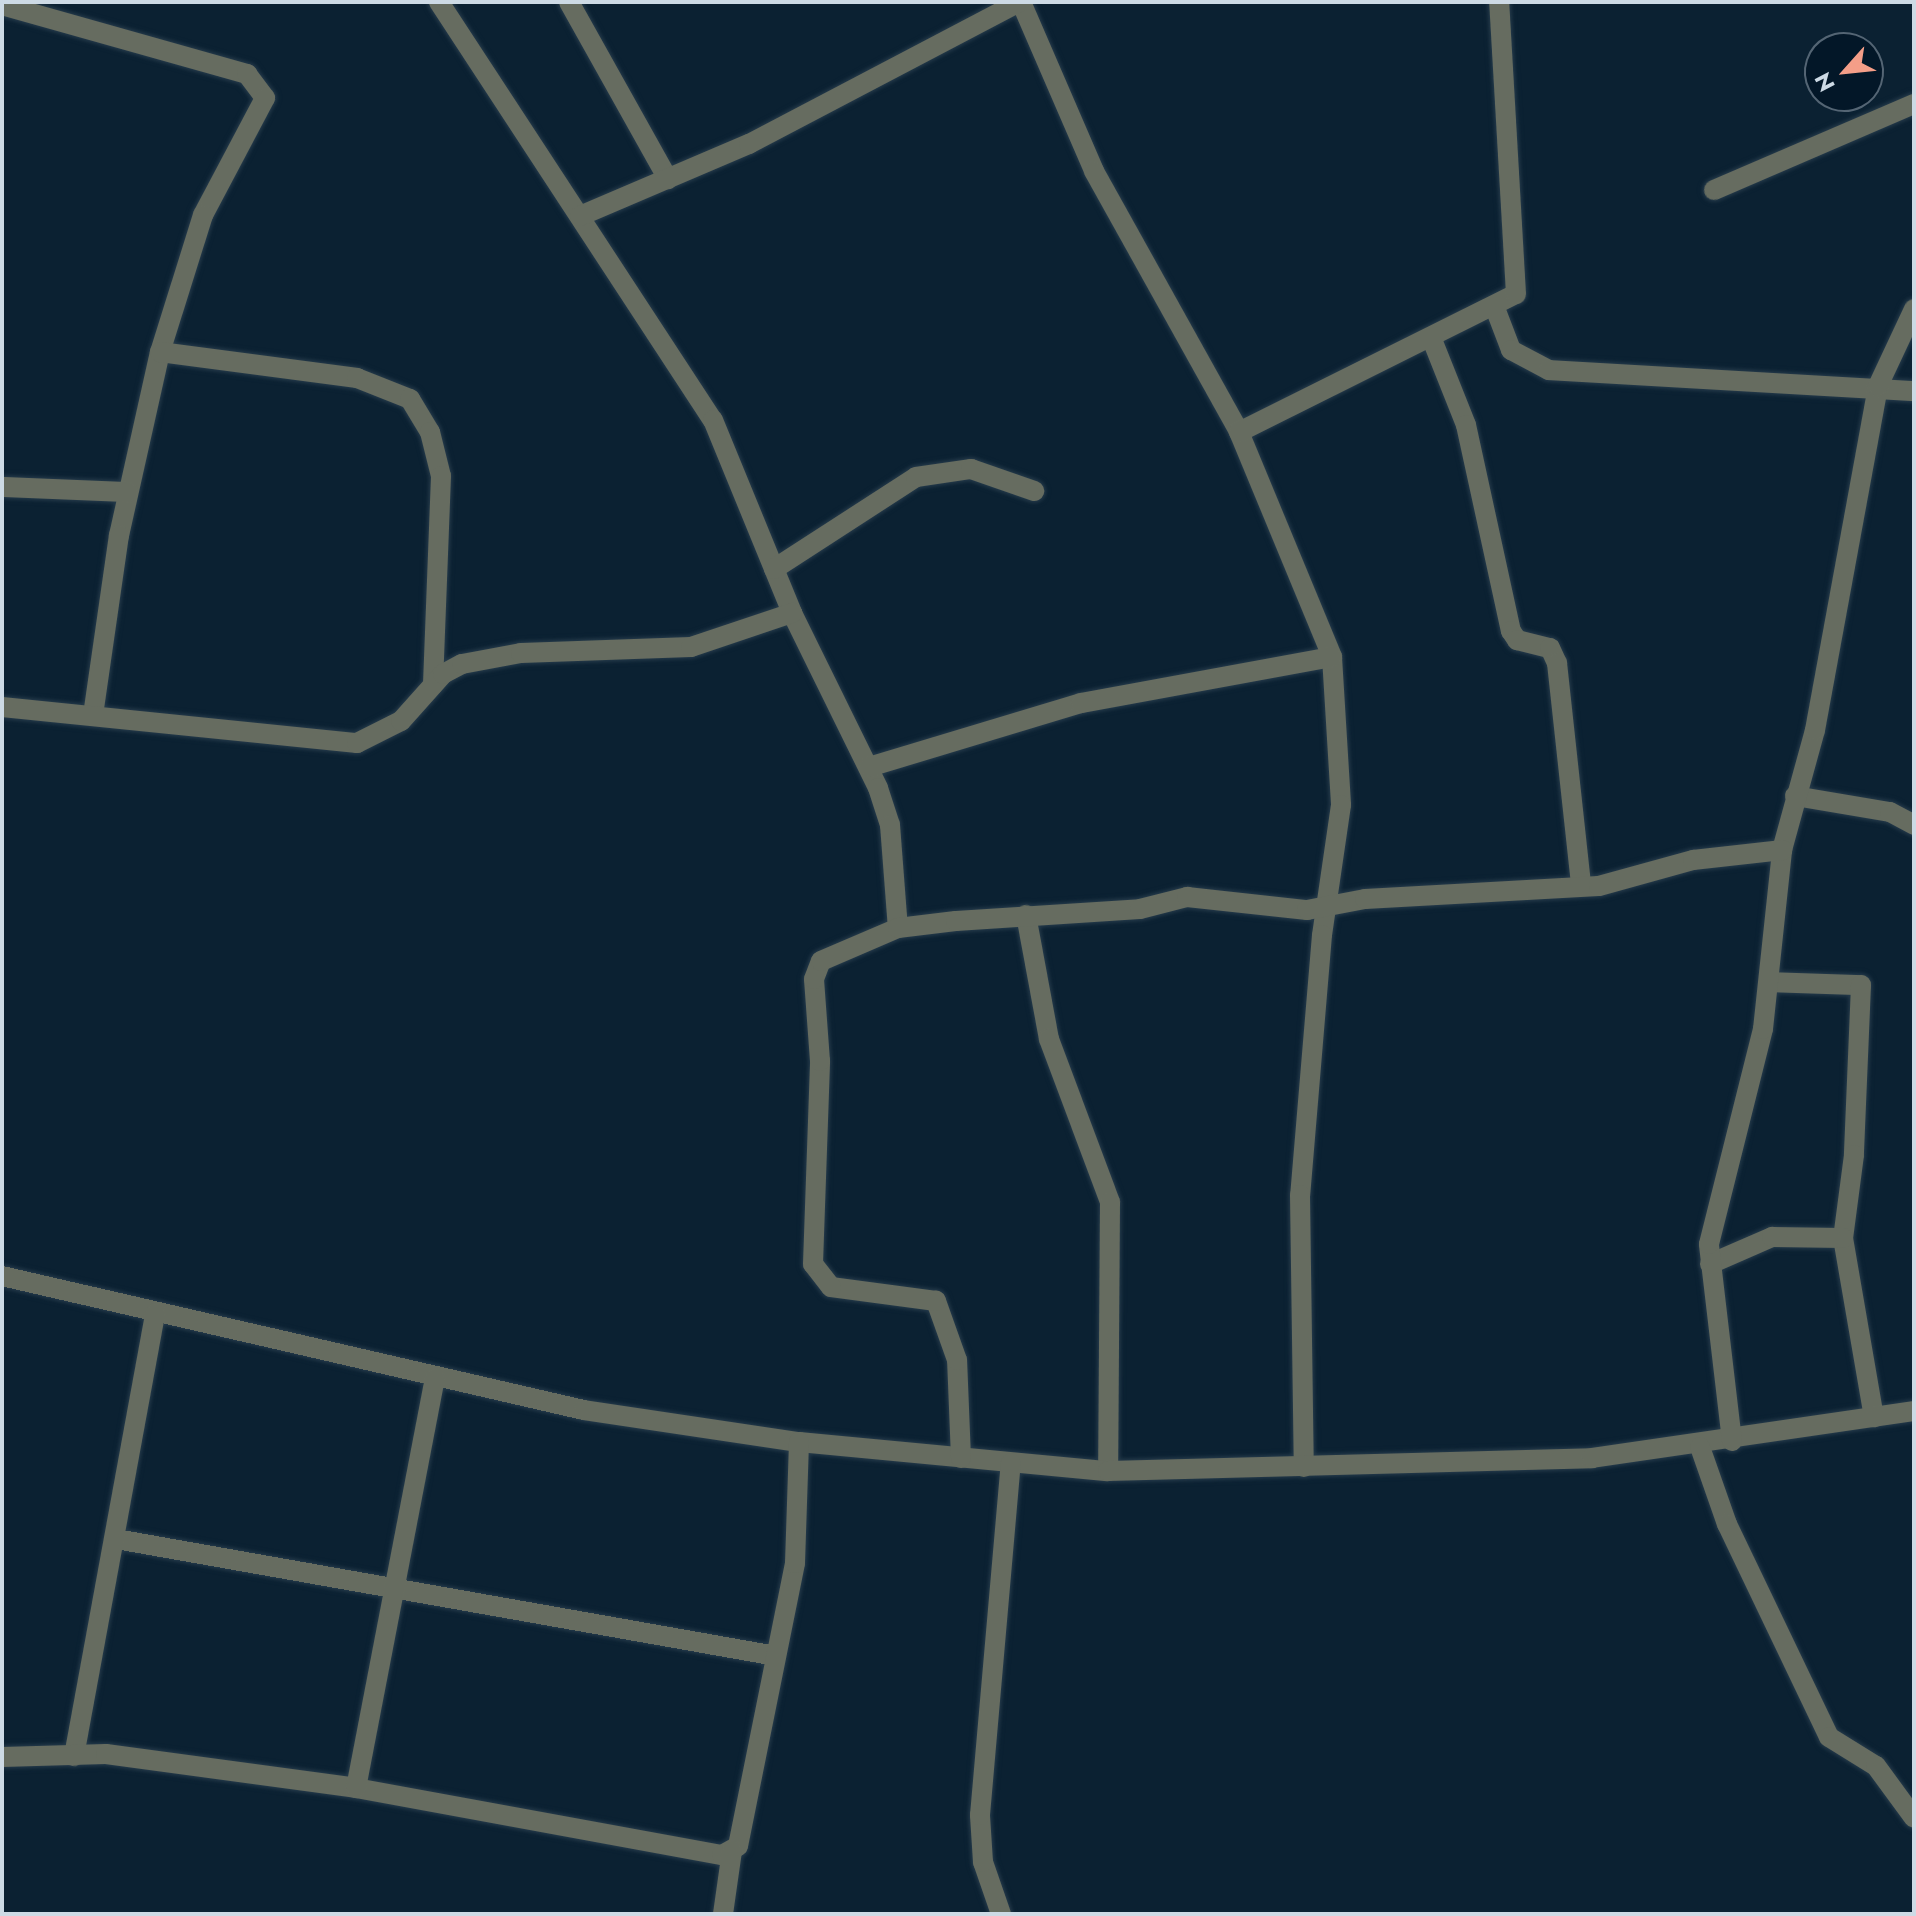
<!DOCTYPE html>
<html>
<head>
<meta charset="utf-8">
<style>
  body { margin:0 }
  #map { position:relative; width:1916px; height:1916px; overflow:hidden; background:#0b2132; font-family:Jost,sans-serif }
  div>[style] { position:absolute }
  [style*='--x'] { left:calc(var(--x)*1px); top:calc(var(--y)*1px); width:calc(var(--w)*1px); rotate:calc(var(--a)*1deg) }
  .roads { filter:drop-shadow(0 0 2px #263b4b) drop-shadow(0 0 2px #263b4b) }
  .minor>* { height:20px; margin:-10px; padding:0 10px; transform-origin:10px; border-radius:10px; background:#666c60 }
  span { translate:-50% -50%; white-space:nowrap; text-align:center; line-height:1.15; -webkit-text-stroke:8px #031728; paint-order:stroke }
  .frame { position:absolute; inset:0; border:4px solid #cddae5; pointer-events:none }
  .north { position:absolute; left:1804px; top:32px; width:80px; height:80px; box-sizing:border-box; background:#031728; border:2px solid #546574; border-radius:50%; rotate:243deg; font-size:22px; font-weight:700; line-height:32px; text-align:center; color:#cddae5 }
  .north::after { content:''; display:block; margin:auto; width:28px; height:36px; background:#f49e88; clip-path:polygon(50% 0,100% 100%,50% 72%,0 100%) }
</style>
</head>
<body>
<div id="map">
  <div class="roads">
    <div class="minor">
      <i style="--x:439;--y:2;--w:500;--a:56.8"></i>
      <i style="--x:713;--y:420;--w:209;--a:67.7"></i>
      <i style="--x:792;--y:613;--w:195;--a:63.8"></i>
      <i style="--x:878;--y:788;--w:39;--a:72"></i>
      <i style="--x:890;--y:825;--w:103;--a:85.6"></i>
      <i style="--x:569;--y:2;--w:203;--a:60.8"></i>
      <i style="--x:1021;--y:2;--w:184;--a:66.6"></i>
      <i style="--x:1094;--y:171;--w:299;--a:60.9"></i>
      <i style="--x:1239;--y:432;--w:243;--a:67.5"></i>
      <i style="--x:1332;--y:657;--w:148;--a:86.5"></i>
      <i style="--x:1341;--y:805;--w:131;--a:98.3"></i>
      <i style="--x:1322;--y:935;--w:261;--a:94.8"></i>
      <i style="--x:1300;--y:1195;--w:272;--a:89.2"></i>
      <i style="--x:2;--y:5;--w:255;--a:15.7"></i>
      <i style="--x:247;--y:74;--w:30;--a:53"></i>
      <i style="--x:265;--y:98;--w:132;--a:117.9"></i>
      <i style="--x:203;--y:215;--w:144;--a:107.4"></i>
      <i style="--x:160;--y:352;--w:188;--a:102.6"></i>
      <i style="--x:119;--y:535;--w:182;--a:98.2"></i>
      <i style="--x:1714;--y:190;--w:218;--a:-23.3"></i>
      <i style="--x:580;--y:216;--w:184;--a:-23.1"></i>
      <i style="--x:749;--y:144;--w:306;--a:-27.7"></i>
      <i style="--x:1495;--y:308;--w:45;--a:69.1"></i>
      <i style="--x:1511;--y:350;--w:43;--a:27.8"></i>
      <i style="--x:1549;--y:370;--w:366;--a:3.3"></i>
      <i style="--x:1431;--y:337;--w:95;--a:68.3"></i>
      <i style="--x:1466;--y:425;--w:211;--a:77.7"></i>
      <i style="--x:1511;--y:631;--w:11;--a:56"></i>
      <i style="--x:1517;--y:640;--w:34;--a:14"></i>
      <i style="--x:1550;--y:648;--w:17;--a:65"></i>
      <i style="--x:1557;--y:663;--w:222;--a:83.8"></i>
      <i style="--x:160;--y:352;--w:199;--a:7.5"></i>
      <i style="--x:357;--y:378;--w:57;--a:21.6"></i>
      <i style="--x:410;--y:399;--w:39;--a:59"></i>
      <i style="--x:430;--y:432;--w:45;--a:76"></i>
      <i style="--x:441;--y:476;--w:209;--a:92.2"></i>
      <i style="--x:1239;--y:432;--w:309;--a:-26.5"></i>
      <i style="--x:1516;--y:294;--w:292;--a:-93.3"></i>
      <i style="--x:2;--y:487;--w:126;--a:2.3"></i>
      <i style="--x:774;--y:569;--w:169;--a:-32.9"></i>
      <i style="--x:916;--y:477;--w:56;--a:-8.3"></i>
      <i style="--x:971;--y:469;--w:67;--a:19.2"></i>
      <i style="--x:2;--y:707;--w:357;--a:5.8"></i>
      <i style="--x:357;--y:743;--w:49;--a:-26.6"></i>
      <i style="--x:401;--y:721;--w:63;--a:-48.2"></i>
      <i style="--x:443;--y:674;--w:21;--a:-28"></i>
      <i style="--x:462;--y:664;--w:60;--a:-10.6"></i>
      <i style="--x:521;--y:653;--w:170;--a:-2"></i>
      <i style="--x:691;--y:647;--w:107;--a:-18.6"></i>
      <i style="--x:869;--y:767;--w:221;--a:-16.8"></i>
      <i style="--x:1081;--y:703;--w:255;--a:-10.4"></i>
      <i style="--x:1795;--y:796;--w:96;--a:9.6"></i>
      <i style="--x:1890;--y:812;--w:27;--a:28"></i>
      <i style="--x:1026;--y:915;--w:126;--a:79.5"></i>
      <i style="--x:1049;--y:1039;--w:174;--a:69.5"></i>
      <i style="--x:1110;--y:1202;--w:269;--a:90.4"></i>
      <i style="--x:1769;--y:982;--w:92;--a:1.9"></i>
      <i style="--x:1861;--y:985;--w:170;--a:92.4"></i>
      <i style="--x:1854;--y:1155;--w:84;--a:97.5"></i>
      <i style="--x:1843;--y:1238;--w:182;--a:80.2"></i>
      <i style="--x:1710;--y:1264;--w:68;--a:-23.5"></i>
      <i style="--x:1772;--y:1237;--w:71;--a:0.8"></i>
      <i style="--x:2;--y:1276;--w:597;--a:12.97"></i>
      <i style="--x:584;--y:1410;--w:217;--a:8.5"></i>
      <i style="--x:799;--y:1442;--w:310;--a:5.4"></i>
      <i style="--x:1108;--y:1471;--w:484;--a:-1.5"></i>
      <i style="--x:1592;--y:1458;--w:325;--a:-8.3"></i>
      <i style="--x:1732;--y:1441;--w:198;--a:-96.7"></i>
      <i style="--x:1709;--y:1244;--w:222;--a:-75.9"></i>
      <i style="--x:1763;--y:1029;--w:180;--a:-83.9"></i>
      <i style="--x:1782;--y:850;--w:124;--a:-74.6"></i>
      <i style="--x:1815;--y:730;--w:350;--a:-79.6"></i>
      <i style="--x:1878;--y:386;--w:85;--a:-64.9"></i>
      <i style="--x:1700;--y:1447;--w:82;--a:70.7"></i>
      <i style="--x:1727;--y:1524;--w:236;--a:64.4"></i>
      <i style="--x:1829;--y:1737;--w:55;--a:31.7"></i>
      <i style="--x:1876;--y:1766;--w:64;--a:53.8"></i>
      <i style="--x:961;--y:1458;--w:98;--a:-92.3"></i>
      <i style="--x:957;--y:1360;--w:63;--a:-109.6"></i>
      <i style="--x:936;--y:1301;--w:106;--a:-172.4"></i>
      <i style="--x:831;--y:1287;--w:29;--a:-128"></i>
      <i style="--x:813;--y:1264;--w:203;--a:-88"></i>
      <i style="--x:820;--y:1061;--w:82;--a:-94.2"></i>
      <i style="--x:814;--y:979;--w:19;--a:-69"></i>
      <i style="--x:821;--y:961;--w:84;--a:-23.2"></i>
      <i style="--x:898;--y:928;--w:58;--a:-6.9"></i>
      <i style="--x:956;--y:921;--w:184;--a:-3.7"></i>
      <i style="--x:1140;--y:909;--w:49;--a:-14.3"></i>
      <i style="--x:1187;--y:897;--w:121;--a:6.2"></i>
      <i style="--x:1307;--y:910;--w:59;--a:-10.7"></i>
      <i style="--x:1365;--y:899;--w:234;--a:-3.2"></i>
      <i style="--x:1599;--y:886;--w:98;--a:-15.5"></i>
      <i style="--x:1693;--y:860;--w:90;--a:-6.4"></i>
      <i style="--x:116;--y:1539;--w:670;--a:10.05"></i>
      <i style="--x:74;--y:1756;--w:450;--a:-79.6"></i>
      <i style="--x:2;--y:1757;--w:104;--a:-1.7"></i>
      <i style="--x:106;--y:1754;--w:252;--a:7.7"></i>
      <i style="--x:356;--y:1788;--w:372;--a:10.4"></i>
      <i style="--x:722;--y:1855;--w:18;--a:-29"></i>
      <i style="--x:738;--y:1846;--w:289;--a:-78.6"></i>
      <i style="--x:795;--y:1563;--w:121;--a:-88.1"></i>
      <i style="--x:356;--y:1788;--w:417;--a:-79.1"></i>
      <i style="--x:723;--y:1914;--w:64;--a:-81.9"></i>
      <i style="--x:1001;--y:1914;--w:55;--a:-109.1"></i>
      <i style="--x:983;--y:1862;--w:47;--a:-93.7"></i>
      <i style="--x:980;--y:1815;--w:353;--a:-85"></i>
    </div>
  </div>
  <div class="frame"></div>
  <div class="north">N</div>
</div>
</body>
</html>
